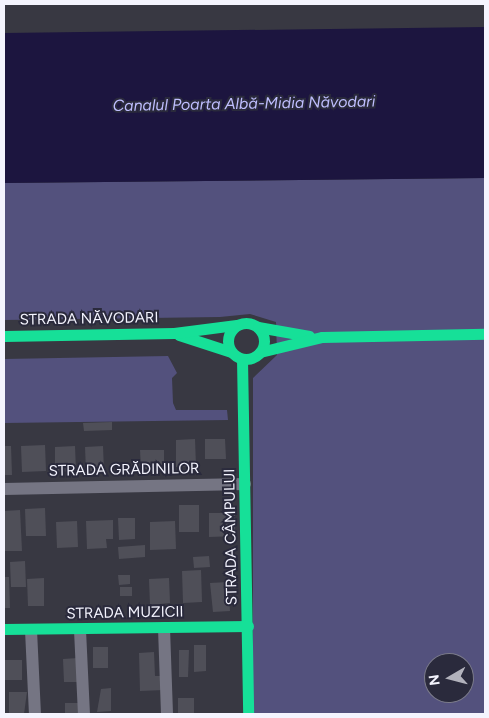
<!DOCTYPE html>
<html>
<head>
<meta charset="utf-8">
<style>
  body { margin:0 }
  #map { position:relative; width:489px; height:718px; overflow:hidden; background:#383842; font-family:Figtree,sans-serif }
  div>[style] { position:absolute }
  [style*='--x'] { left:calc(var(--x)*1px); top:calc(var(--y)*1px); width:calc(var(--w)*1px); rotate:calc(var(--a)*1deg) }
  .green>* { inset:0; background:#53517d }
  .water>* { inset:0; background:#1c153f }
  .building>* { inset:0; background:#4f4f58 }
  .street>* { height:12px; margin:-6px; padding:0 6px; transform-origin:6px; border-radius:6px; background:#757583 }
  .fast>* { height:11px; margin:-5.5px; padding:0 5.5px; transform-origin:5.5px; border-radius:5.5px; background:#16e098 }
  .fast>.ring { margin:-5.5px; padding:0; box-sizing:content-box; background:none; border:11px solid #16e098; border-radius:50% }
  span { translate:-50% -50%; white-space:nowrap; text-align:center; line-height:1.15; -webkit-text-stroke:4px #2a2a3c; paint-order:stroke }
  .street-label { font-size:15px; color:#f4f4fe }
  .water-label { font-size:16px; color:#bfbefe; font-style:italic }
  .frame { position:absolute; inset:0; border:5px solid #f4f4fe; pointer-events:none }
  .north { position:absolute; left:424px; top:653px; width:50px; height:50px; box-sizing:border-box; background:#2a2a3c; border:1px solid #7b7b8a; border-radius:50%; rotate:262deg; font-size:14px; font-weight:700; line-height:20px; text-align:center; color:#f4f4fe }
  .north::after { content:''; display:block; margin:auto; width:18px; height:22px; background:#b2b2bc; clip-path:polygon(50% 0,100% 100%,50% 72%,0 100%) }
</style>
</head>
<body>
<div id="map">
  <div class="green">
    <i style="clip-path:polygon(evenodd,485px 178px,485px 714px,253px 714px,253px 378px,277px 355px,276px 322px,250px 314px,220px 317px,4px 320px,4px 183px,485px 178px,434px 663px,464px 663px,464px 693px,434px 693px,434px 663px)"></i>
    <i style="clip-path:polygon(168px 356px,177px 373px,172px 378px,173px 403px,176px 410px,227px 410px,228px 420px,4px 423px,4px 359px)"></i>
  </div>
  <div class="water">
    <i style="clip-path:polygon(485px 27px,485px 178px,4px 183px,4px 33px)"></i>
  </div>
  <div class="building">
    <i style="clip-path:polygon(112px 422px,112px 430px,84px 431px,83px 423px)"></i>
    <i style="clip-path:polygon(195px 439px,196px 466px,176px 467px,176px 440px)"></i>
    <i style="clip-path:polygon(205px 439px,225px 439px,226px 459px,205px 459px)"></i>
    <i style="clip-path:polygon(45px 445px,46px 471px,22px 472px,21px 446px)"></i>
    <i style="clip-path:polygon(4px 446px,11px 446px,12px 475px,4px 475px)"></i>
    <i style="clip-path:polygon(75px 446px,76px 471px,55px 472px,55px 447px)"></i>
    <i style="clip-path:polygon(103px 446px,104px 471px,86px 471px,85px 447px)"></i>
    <i style="clip-path:polygon(140px 450px,164px 450px,164px 469px,141px 469px)"></i>
    <i style="clip-path:polygon(179px 505px,199px 505px,199px 532px,179px 532px)"></i>
    <i style="clip-path:polygon(45px 508px,46px 536px,26px 536px,25px 509px)"></i>
    <i style="clip-path:polygon(20px 510px,22px 551px,4px 551px,4px 511px)"></i>
    <i style="clip-path:polygon(209px 513px,235px 513px,235px 536px,209px 537px)"></i>
    <i style="clip-path:polygon(118px 518px,135px 518px,135px 539px,119px 540px)"></i>
    <i style="clip-path:polygon(113px 520px,113px 539px,106px 539px,107px 548px,87px 549px,86px 521px)"></i>
    <i style="clip-path:polygon(77px 521px,78px 547px,57px 548px,56px 522px)"></i>
    <i style="clip-path:polygon(175px 521px,176px 549px,150px 550px,150px 522px)"></i>
    <i style="clip-path:polygon(145px 545px,145px 557px,119px 559px,118px 547px)"></i>
    <i style="clip-path:polygon(209px 556px,210px 567px,194px 568px,193px 557px)"></i>
    <i style="clip-path:polygon(25px 561px,26px 587px,11px 587px,10px 562px)"></i>
    <i style="clip-path:polygon(201px 570px,202px 602px,183px 603px,182px 571px)"></i>
    <i style="clip-path:polygon(118px 575px,130px 575px,130px 584px,119px 585px)"></i>
    <i style="clip-path:polygon(4px 577px,9px 577px,10px 608px,4px 608px)"></i>
    <i style="clip-path:polygon(44px 578px,44px 606px,28px 606px,27px 579px)"></i>
    <i style="clip-path:polygon(169px 578px,170px 603px,150px 605px,149px 579px)"></i>
    <i style="clip-path:polygon(228px 582px,230px 611px,213px 612px,210px 583px)"></i>
    <i style="clip-path:polygon(120px 587px,132px 587px,132px 596px,120px 596px)"></i>
    <i style="clip-path:polygon(194px 645px,206px 645px,206px 671px,194px 672px)"></i>
    <i style="clip-path:polygon(93px 647px,108px 647px,108px 668px,93px 668px)"></i>
    <i style="clip-path:polygon(179px 650px,189px 650px,188px 677px,179px 677px)"></i>
    <i style="clip-path:polygon(154px 652px,155px 676px,164px 676px,164px 690px,140px 691px,139px 653px)"></i>
    <i style="clip-path:polygon(78px 658px,79px 682px,64px 682px,63px 659px)"></i>
    <i style="clip-path:polygon(4px 660px,22px 660px,22px 680px,4px 680px)"></i>
    <i style="clip-path:polygon(111px 688px,111px 711px,97px 712px,101px 689px)"></i>
    <i style="clip-path:polygon(9px 692px,27px 692px,24px 714px,9px 714px)"></i>
    <i style="clip-path:polygon(178px 698px,194px 698px,194px 714px,178px 714px)"></i>
    <i style="clip-path:polygon(65px 703px,78px 703px,79px 714px,65px 714px)"></i>
  </div>
  <div class="street">
    <i style="--x:4;--y:489;--w:241;--a:-1.2"></i>
    <i style="--x:164;--y:628;--w:86;--a:88"></i>
    <i style="--x:31;--y:630;--w:84;--a:87.3"></i>
    <i style="--x:80;--y:630;--w:84;--a:87.3"></i>
  </div>
  <div class="fast">
    <i class="ring" style="left:228px;top:323px;width:25px;height:25px"></i>
    <i style="--x:258;--y:327;--w:52;--a:10"></i>
    <i style="--x:179;--y:335;--w:55;--a:18.1"></i>
    <i style="--x:4;--y:336;--w:170;--a:-1"></i>
    <i style="--x:174;--y:333;--w:63;--a:-7.4"></i>
    <i style="--x:260;--y:352;--w:64;--a:-13.6"></i>
    <i style="--x:322;--y:337;--w:163;--a:-1.1"></i>
    <i style="--x:242;--y:359;--w:355;--a:89"></i>
    <i style="--x:4;--y:629;--w:244;--a:-0.7"></i>
  </div>
  <div class="street-label">
    <span style="left:89px;top:319px;rotate:-1deg">STRADA NĂVODARI</span>
    <span style="left:124px;top:470px;rotate:-1deg">STRADA GRĂDINILOR</span>
    <span style="left:231px;top:537px;rotate:-91deg">STRADA CÂMPULUI</span>
    <span style="left:125px;top:613px;rotate:-1deg">STRADA MUZICII</span>
  </div>
  <div class="water-label">
    <span style="left:244px;top:104px;rotate:-1deg">Canalul Poarta Albă-Midia Năvodari</span>
  </div>
  <div class="frame"></div>
  <div class="north">N</div>
</div>
</body>
</html>
